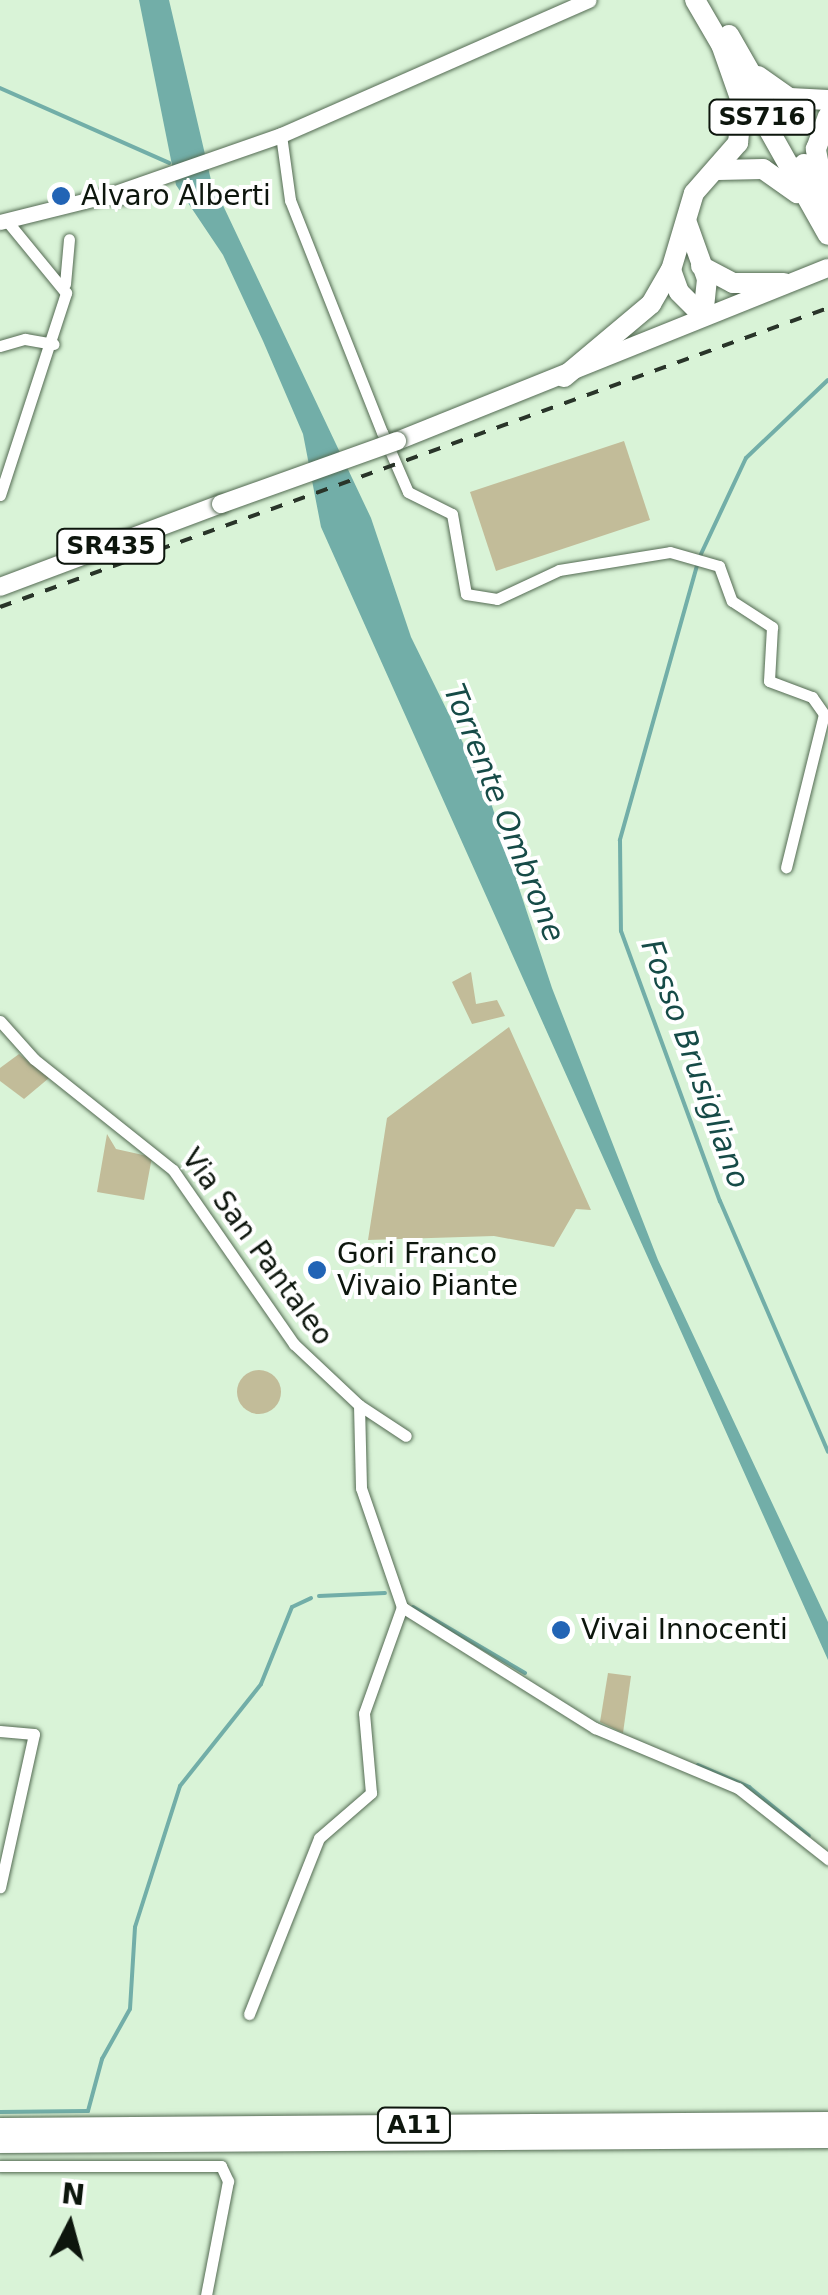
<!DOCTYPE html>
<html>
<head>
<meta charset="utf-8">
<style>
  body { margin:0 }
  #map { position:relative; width:828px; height:2295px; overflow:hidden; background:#d9f3d7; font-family:"DejaVu Sans",sans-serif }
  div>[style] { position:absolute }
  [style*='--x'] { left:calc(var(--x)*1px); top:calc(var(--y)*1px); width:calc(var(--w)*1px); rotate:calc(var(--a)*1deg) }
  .green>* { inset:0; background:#c2bc99 }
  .round { border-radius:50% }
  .water>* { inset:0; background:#72aea8 }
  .stream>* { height:4px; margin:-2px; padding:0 2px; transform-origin:2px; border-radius:2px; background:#72aea8 }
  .roads { filter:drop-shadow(0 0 2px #546b53) drop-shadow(0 0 2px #546b53) }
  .street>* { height:11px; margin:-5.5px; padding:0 5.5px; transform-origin:5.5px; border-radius:5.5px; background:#fff }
  .secondary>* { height:15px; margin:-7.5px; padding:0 7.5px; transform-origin:7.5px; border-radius:7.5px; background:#fff }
  .primary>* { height:18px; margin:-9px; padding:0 9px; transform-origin:9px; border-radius:9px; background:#fff }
  .highway>* { height:20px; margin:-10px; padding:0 10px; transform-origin:10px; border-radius:10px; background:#fff }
  .rail>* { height:4px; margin-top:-2px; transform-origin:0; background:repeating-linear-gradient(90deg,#293429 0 12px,transparent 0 24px) }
  .bridges { filter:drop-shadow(0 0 2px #546b53) drop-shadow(0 0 2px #546b53) }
  .primary-bridge>* { height:18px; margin:-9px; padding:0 9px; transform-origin:9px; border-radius:9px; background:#fff }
  .dots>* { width:28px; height:28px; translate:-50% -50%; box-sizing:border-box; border:5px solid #fff; border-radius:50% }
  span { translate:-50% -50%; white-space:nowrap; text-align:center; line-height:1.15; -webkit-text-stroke:8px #fff; paint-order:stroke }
  .shield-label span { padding:2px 8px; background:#fff; border:2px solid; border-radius:8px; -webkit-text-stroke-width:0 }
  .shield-label { font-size:25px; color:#0d160d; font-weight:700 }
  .poi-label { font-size:28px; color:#0d160d }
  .left { translate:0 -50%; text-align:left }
  .street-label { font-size:28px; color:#0d160d }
  .water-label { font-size:30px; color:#164b47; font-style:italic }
  .north { position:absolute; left:20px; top:2175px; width:100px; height:100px; -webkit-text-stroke:8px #fff; paint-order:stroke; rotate:6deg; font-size:28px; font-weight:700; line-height:40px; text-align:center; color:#0d160d }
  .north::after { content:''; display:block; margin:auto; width:35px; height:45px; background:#0d160d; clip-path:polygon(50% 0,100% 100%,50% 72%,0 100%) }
</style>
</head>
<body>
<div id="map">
  <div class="green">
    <i style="clip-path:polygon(624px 441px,650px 520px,496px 571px,470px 492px)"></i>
    <i style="clip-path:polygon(471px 972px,476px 1004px,497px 1000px,505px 1016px,472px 1024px,452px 982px)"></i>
    <i style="clip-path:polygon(509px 1027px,591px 1210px,576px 1209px,554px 1247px,494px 1236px,368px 1240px,387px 1118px)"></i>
    <i style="clip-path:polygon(19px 1054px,49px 1078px,24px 1099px,0 1081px,0 1068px)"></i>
    <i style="clip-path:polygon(107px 1134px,116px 1149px,152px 1157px,144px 1200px,97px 1192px)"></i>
    <i class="round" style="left:237px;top:1370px;width:44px;height:44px"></i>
    <i style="clip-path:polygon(608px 1673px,631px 1676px,623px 1733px,600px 1722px)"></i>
  </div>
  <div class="water">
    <i style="clip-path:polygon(139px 0,169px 0,211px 180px,371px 518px,411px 637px,488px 794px,552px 988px,658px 1260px,828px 1622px,828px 1660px,321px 527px,303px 434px,263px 341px,223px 255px,176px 185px)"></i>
  </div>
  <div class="stream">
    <i style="--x:0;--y:88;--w:185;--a:23.9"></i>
    <i style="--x:701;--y:554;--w:106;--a:-64.9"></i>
    <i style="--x:746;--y:458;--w:113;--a:-43.6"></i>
    <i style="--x:698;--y:562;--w:289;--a:105.7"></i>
    <i style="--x:620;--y:840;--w:91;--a:89.4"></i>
    <i style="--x:621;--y:931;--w:288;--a:69.9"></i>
    <i style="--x:720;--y:1201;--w:273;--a:66.7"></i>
    <i style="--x:319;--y:1596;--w:66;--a:-2.6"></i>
    <i style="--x:413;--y:1607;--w:130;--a:30.5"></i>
    <i style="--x:698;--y:1765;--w:56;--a:23.3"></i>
    <i style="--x:749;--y:1787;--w:77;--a:39.2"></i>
    <i style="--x:0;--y:2112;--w:88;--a:-0.7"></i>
    <i style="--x:88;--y:2111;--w:54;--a:-74.9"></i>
    <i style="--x:102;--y:2059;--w:57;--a:-60.8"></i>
    <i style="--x:130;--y:2009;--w:82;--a:-86.5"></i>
    <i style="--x:135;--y:1927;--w:148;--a:-72.3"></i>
    <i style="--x:180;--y:1786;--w:130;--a:-51.5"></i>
    <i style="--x:261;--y:1684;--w:83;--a:-68.1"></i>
    <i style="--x:292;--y:1607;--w:21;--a:-25"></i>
  </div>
  <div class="roads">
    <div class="street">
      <i style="--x:281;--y:135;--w:66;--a:82.1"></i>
      <i style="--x:290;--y:200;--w:250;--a:68.4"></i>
      <i style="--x:382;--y:432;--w:65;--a:66.6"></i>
      <i style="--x:408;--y:492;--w:49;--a:26.6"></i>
      <i style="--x:452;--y:514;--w:81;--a:80.1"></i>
      <i style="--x:466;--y:594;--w:31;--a:9"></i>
      <i style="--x:497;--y:599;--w:68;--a:-25.1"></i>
      <i style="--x:559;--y:570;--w:112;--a:-9.2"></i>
      <i style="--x:670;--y:552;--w:51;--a:15.9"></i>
      <i style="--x:719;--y:566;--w:37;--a:70"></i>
      <i style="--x:732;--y:601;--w:48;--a:33"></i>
      <i style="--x:772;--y:627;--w:54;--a:93.2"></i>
      <i style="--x:769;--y:681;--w:46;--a:20.4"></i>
      <i style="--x:812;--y:697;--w:21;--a:55"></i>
      <i style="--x:824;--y:714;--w:158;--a:103.9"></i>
      <i style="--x:109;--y:199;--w:35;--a:-2"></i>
      <i style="--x:65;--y:284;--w:45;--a:-84.9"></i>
      <i style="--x:0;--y:346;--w:26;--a:-16"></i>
      <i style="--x:25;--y:339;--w:29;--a:10"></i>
      <i style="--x:0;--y:495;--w:213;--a:-71.9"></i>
      <i style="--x:66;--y:293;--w:94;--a:-129.4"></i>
      <i style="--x:0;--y:1021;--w:51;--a:48.2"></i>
      <i style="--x:34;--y:1059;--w:178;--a:38.6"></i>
      <i style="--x:173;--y:1170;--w:212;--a:55.2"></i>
      <i style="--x:294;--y:1344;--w:89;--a:43.2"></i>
      <i style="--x:359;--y:1405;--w:83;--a:88.6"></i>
      <i style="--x:361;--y:1488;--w:126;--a:71"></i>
      <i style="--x:402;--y:1607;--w:228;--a:32.1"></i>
      <i style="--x:595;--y:1728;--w:155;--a:22.8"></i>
      <i style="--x:738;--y:1788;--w:115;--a:38.3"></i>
      <i style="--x:359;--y:1405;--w:56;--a:33.4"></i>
      <i style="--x:0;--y:1731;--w:34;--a:5"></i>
      <i style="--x:34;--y:1734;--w:157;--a:102.5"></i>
      <i style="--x:249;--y:2014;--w:189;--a:-68.3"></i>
      <i style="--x:319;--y:1838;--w:69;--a:-40.9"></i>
      <i style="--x:371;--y:1793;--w:80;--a:-95"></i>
      <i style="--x:364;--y:1713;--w:113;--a:-70.3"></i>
      <i style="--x:0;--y:2166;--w:221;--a:0"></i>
      <i style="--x:221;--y:2166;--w:17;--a:65"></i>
      <i style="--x:228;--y:2181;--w:116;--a:100.9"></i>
    </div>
    <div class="secondary">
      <i style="--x:0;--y:222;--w:115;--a:-14"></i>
      <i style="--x:112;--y:194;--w:179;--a:-19.2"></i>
      <i style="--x:281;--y:135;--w:336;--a:-23.7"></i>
    </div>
    <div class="primary">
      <i style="--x:397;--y:441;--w:464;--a:-21.9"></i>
      <i style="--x:0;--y:587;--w:236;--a:-20.6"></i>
    </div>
    <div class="highway">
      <i style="--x:695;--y:0;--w:64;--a:59.8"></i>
      <i style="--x:729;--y:35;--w:70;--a:60.2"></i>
      <i style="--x:758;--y:76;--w:39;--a:35"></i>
      <i style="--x:790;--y:98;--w:38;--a:3"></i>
      <i style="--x:743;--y:84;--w:173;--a:60.6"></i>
      <i style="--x:804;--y:164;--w:48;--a:60.3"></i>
      <i style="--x:718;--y:170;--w:45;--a:-1.3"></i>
      <i style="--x:763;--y:169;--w:42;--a:35.2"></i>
      <i style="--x:822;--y:181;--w:33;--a:-101"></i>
      <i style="--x:816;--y:149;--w:35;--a:-70"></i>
      <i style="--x:687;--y:223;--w:59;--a:70.3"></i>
      <i style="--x:707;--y:279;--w:37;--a:96"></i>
      <i style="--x:701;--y:266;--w:36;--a:28"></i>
      <i style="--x:733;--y:283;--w:51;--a:0"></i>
      <i style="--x:671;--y:270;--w:23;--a:70"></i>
      <i style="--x:679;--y:292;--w:34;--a:45"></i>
      <i style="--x:564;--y:377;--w:114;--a:-40"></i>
      <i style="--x:651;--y:304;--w:39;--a:-60"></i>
      <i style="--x:671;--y:270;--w:80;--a:-73.4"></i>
      <i style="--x:694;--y:193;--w:67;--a:-48.7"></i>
      <i style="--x:738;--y:143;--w:39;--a:-84"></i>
      <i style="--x:742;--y:104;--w:64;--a:-109.3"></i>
      <i style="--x:0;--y:2128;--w:828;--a:-0.42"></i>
      <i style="--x:0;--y:2143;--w:828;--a:-0.35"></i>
    </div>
  </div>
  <div class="rail">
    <i style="--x:0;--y:607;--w:880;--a:-19.86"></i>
  </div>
  <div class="bridges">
    <div class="primary-bridge">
      <i style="--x:221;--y:504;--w:187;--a:-19.7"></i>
    </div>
  </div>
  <div class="dots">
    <i style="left:61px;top:196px;background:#2264b5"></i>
    <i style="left:317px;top:1270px;background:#2264b5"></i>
    <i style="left:561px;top:1630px;background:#2264b5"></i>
  </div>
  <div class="shield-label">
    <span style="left:762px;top:117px">SS716</span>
    <span style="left:111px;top:546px">SR435</span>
    <span style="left:414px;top:2125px">A11</span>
  </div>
  <div class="poi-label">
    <span class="left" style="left:81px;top:196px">Alvaro Alberti</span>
    <span class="left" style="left:337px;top:1270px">Gori Franco<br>Vivaio Piante</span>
    <span class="left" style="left:581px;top:1630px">Vivai Innocenti</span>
  </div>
  <div class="street-label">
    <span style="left:257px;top:1247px;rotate:54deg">Via San Pantaleo</span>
  </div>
  <div class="water-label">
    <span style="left:504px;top:813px;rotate:68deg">Torrente Ombrone</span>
    <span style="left:695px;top:1064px;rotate:70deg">Fosso Brusigliano</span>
  </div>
  <div class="north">N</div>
</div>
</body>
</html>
